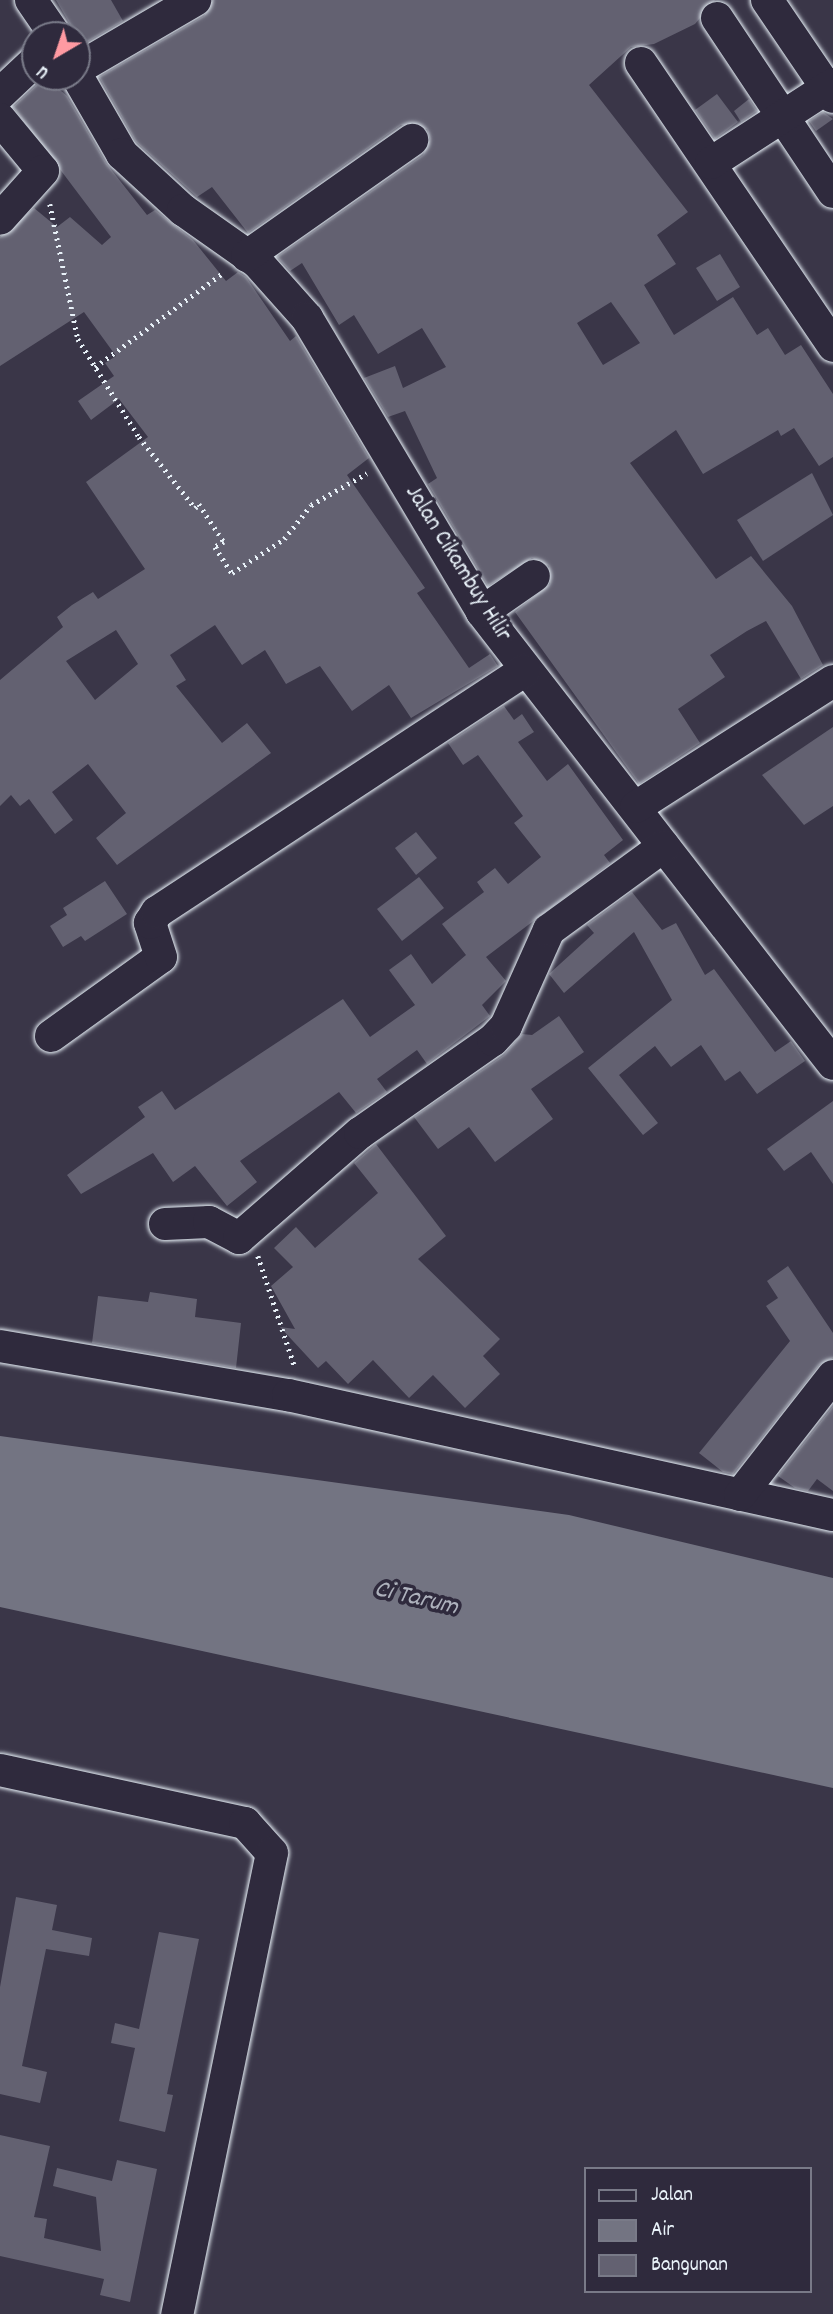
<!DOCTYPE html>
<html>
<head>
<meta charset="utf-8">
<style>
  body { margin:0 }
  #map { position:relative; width:833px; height:2314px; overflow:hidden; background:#3a3648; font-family:Dekko,sans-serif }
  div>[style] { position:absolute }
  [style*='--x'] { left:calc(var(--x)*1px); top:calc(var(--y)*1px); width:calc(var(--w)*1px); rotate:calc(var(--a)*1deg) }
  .water>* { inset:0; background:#737482 }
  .building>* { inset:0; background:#636171 }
  .path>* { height:4.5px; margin-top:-2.25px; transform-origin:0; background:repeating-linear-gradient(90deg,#e8f1f8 0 2px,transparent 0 7px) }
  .roads { filter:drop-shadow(0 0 2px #e8f1f8) drop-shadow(0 0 2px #e8f1f8) }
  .minor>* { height:32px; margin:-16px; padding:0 16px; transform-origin:16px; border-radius:16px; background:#2f2a3d }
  span { translate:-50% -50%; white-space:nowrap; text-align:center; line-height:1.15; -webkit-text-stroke:7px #2f2a3d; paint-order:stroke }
  .street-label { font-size:24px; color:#e8f1f8 }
  .water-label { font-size:26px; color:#aeb2bd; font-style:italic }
  .legend { position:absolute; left:584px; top:2167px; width:228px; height:126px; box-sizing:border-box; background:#2f2a3d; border:2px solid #797a88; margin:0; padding:9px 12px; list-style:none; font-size:21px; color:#e8f1f8 }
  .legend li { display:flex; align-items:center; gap:14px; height:35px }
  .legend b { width:35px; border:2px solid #797a88 }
  .north { position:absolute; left:21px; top:21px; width:70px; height:70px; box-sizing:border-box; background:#2f2a3d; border:2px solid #797a88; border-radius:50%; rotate:219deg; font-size:19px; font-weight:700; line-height:28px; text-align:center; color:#e8f1f8 }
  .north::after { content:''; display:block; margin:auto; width:24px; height:32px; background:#ff9aa2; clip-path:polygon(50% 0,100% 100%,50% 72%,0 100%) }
</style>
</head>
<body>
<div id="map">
  <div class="water">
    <i style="clip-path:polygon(0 1436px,569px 1515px,833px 1578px,833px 1788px,0 1607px)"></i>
  </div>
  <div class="building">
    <i style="clip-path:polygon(56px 0,111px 0,123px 21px,82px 45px)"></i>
    <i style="clip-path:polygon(evenodd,213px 0,715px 0,695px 24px,654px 44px,631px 47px,589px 85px,688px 212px,657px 235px,676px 264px,644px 285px,674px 335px,733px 297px,757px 335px,768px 328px,785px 355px,801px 345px,833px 394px,833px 457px,819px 466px,794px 428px,781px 436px,778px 430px,703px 474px,676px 430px,630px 463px,716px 579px,751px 556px,792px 606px,823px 665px,801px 679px,766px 621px,747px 631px,710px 655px,725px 677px,678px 709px,700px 743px,639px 784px,515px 612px,550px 584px,549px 566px,532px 558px,488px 586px,428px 484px,437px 478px,405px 411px,388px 417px,364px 378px,395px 366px,403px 388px,446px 367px,422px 328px,378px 354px,354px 315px,339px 325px,302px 263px,290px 271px,277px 257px,423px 155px,430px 139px,427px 129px,401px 125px,248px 233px,212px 187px,197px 197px,136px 142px,99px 77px,204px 16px,213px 0,611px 302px,640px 343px,603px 365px,577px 323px,611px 302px)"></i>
    <i style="clip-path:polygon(evenodd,45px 77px,67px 96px,106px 163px,147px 215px,155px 210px,193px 240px,226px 281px,238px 272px,246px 277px,290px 341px,296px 336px,369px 458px,347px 475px,425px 588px,417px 593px,469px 668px,490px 654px,498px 666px,411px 718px,389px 685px,352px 711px,320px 666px,286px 684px,265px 650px,242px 665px,215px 625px,170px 655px,186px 680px,176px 686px,222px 743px,247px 723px,271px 753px,117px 865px,96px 838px,126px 813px,88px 764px,52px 792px,73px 820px,55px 834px,29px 799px,20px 806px,11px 795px,0 806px,0 680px,63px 627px,57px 617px,72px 605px,93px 592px,98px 599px,145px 569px,86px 482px,148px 437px,119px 399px,91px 420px,78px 401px,114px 376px,105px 363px,116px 356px,84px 312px,0 366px,0 237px,34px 208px,57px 227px,70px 217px,102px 245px,111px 237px,13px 107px,45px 77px,116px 630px,138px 664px,95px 700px,66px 661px,116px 630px)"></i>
    <i style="clip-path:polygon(717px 94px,738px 122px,715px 139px,695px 110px)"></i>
    <i style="clip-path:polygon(749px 99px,757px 111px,741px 122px,734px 111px)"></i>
    <i style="clip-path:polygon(823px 112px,833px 119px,816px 131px,809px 121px)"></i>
    <i style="clip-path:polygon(720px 254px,740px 287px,717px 301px,696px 268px)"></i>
    <i style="clip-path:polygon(812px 473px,833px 515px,763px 561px,737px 520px)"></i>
    <i style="clip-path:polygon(504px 706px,514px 720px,522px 714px,534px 732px,518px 742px,547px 781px,568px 764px,623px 840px,604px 855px,610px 863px,486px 957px,506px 981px,482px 1005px,490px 1016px,427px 1064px,417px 1050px,377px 1079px,387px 1092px,356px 1113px,339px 1092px,240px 1161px,257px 1182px,227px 1206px,195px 1166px,173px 1182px,153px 1153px,81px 1194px,67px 1175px,145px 1117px,138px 1107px,162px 1091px,175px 1110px,343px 999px,370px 1037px,415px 1005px,389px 970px,411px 954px,432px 984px,466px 955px,442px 924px,484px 892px,477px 882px,495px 868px,508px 884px,541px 857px,514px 823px,523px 816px,478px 755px,463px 765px,448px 743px)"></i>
    <i style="clip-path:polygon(833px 727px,833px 806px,804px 825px,762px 775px)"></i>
    <i style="clip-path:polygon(416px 832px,437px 858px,416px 875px,395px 848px)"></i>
    <i style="clip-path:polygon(419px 877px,444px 908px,402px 941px,377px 909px)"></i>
    <i style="clip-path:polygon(105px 881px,127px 914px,85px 941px,81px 936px,63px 947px,50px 926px,67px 915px,63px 908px)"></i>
    <i style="clip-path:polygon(632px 892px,662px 930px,676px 923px,705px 975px,714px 969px,775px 1052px,791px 1041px,805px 1061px,757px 1094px,740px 1071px,725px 1081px,701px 1045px,671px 1067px,655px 1046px,619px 1075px,658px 1123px,643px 1135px,588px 1068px,672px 1000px,634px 932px,564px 993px,549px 974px,594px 933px,587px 925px)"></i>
    <i style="clip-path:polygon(559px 1016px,584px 1052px,531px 1089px,553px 1119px,495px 1162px,469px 1127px,438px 1149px,414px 1117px,504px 1055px,522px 1034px,532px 1035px)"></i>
    <i style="clip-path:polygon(833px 1101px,833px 1184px,811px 1152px,784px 1171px,767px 1149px)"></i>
    <i style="clip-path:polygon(376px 1144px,446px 1236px,418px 1259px,500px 1339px,483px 1356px,500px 1374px,465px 1408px,433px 1375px,409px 1398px,373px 1360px,348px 1384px,326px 1361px,318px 1368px,280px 1327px,295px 1329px,271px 1286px,293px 1267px,274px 1248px,296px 1227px,315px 1248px,378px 1193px,354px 1163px)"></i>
    <i style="clip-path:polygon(788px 1266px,833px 1333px,833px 1358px,819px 1365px,733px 1474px,723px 1472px,699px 1453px,790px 1341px,766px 1306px,778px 1298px,767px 1281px)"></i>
    <i style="clip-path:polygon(150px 1292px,197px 1299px,195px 1317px,241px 1323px,236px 1368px,92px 1343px,98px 1296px,148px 1302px)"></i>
    <i style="clip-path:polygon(833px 1406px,833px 1491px,817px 1479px,808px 1491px,795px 1488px,778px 1476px)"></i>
    <i style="clip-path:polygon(16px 1897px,57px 1905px,52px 1930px,92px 1938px,89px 1956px,46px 1949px,22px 2066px,47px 2072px,40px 2103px,0 2094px,0 1987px)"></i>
    <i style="clip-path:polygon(159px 1932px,199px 1939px,167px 2094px,173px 2095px,165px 2132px,119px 2121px,135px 2048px,111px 2043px,115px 2023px,139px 2029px)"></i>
    <i style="clip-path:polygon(0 2135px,50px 2146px,34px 2217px,47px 2219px,44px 2238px,101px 2251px,96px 2197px,53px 2186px,57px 2168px,112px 2181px,117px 2160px,157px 2169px,130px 2302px,100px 2295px,104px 2279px,0 2256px)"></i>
  </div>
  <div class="path">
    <i style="--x:50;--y:204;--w:138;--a:78.3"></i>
    <i style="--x:78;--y:339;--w:115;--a:58.1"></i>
    <i style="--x:139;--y:437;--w:90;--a:51.7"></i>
    <i style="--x:195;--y:508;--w:6;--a:-45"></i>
    <i style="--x:199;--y:504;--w:45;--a:56.7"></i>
    <i style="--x:224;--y:542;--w:10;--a:151"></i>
    <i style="--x:215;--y:547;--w:31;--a:57"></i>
    <i style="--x:232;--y:573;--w:62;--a:-33.2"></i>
    <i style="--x:284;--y:539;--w:43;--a:-51.5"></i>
    <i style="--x:311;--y:505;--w:64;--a:-29.7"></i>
    <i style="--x:95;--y:367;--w:159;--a:-36.3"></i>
    <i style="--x:258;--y:1256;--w:117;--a:71.6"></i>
  </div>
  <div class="roads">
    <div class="minor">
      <i style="--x:31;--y:0;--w:42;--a:55.6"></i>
      <i style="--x:767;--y:0;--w:117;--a:55.8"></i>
      <i style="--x:717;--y:18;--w:209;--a:56.3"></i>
      <i style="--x:641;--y:63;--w:342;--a:55.8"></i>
      <i style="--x:77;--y:69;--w:137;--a:-30.3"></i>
      <i style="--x:77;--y:76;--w:90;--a:60"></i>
      <i style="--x:122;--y:154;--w:83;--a:42.6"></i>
      <i style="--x:183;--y:210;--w:92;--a:35.2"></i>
      <i style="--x:258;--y:263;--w:74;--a:48.3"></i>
      <i style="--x:307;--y:318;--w:342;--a:59.2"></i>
      <i style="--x:482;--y:612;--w:572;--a:52.17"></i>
      <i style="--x:0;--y:94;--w:48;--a:-43.3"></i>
      <i style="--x:0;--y:119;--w:67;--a:50.4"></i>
      <i style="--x:43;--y:171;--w:64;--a:131.9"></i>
      <i style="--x:711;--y:163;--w:145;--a:-32.9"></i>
      <i style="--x:247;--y:256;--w:202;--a:-35.1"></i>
      <i style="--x:482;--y:612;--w:63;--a:-34.7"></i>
      <i style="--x:636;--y:807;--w:234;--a:-32.6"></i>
      <i style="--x:51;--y:1036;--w:135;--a:-35.7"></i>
      <i style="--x:161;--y:957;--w:36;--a:-108"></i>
      <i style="--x:150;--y:923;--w:13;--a:-58"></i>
      <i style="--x:157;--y:912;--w:440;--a:-33.3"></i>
      <i style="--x:165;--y:1224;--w:44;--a:-2.6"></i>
      <i style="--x:209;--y:1222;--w:34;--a:28"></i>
      <i style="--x:239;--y:1238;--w:160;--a:-41"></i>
      <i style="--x:360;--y:1133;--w:162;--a:-35"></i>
      <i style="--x:493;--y:1040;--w:19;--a:-47"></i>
      <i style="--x:506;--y:1026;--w:105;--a:-65.9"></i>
      <i style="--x:549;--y:930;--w:142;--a:-36.1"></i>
      <i style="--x:0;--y:1346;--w:292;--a:9.7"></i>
      <i style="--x:288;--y:1395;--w:558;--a:12.42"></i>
      <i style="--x:740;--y:1495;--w:151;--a:-52"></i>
      <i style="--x:0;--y:1770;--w:251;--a:12.2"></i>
      <i style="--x:245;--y:1823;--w:40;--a:48"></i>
      <i style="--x:272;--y:1853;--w:471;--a:101.6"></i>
    </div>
  </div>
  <div class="street-label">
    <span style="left:457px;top:564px;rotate:58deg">Jalan Cikambuy Hilir</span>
  </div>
  <div class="water-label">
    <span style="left:416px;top:1599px;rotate:13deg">Ci Tarum</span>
  </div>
  <ul class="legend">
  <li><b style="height:9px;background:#2f2a3d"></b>Jalan</li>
  <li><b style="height:19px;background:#737482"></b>Air</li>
  <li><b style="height:19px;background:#636171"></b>Bangunan</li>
  </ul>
  <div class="north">U</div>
</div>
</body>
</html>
